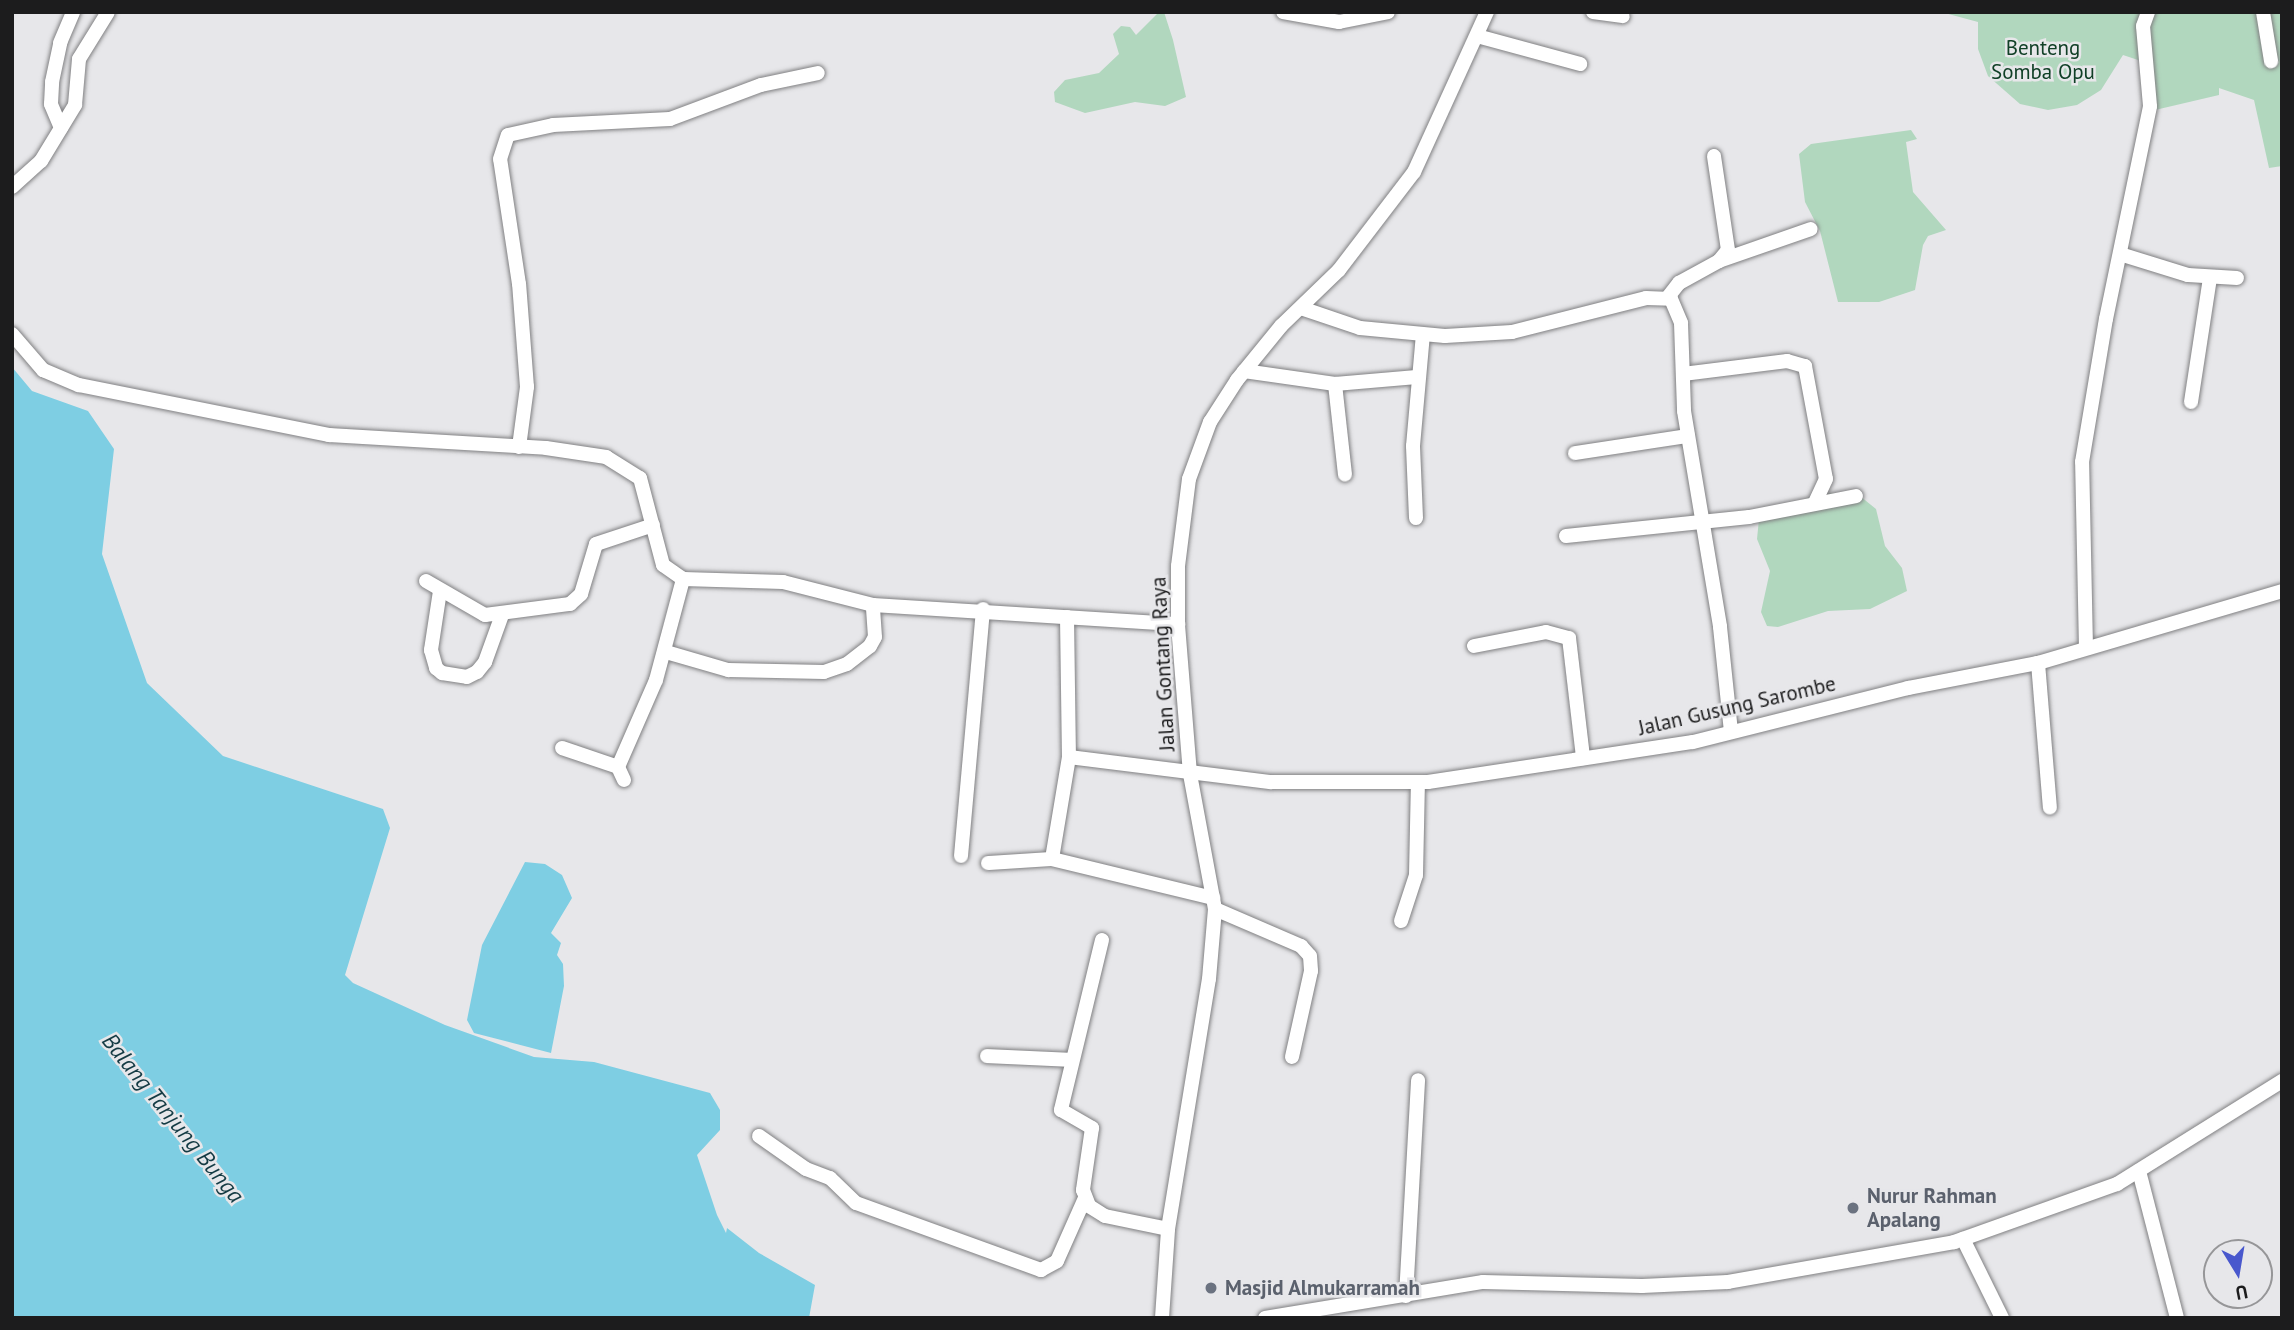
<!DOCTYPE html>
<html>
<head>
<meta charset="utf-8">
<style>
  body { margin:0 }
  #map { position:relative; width:2294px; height:1330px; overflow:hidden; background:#e7e7ea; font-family:"PT Sans",sans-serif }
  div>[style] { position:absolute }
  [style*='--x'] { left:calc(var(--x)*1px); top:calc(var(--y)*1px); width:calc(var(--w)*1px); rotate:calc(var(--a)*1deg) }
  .green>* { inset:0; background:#b1d7be }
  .water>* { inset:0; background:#7ecee3 }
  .roads { filter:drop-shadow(0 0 2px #808082) drop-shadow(0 0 2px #808082) }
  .minor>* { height:14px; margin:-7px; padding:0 7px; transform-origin:7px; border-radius:7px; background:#fff }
  .dots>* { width:19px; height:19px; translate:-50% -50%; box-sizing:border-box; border:4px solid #e7e7ea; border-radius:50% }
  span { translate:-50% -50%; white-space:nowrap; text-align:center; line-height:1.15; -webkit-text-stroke:5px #e7e7ea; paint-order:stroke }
  .park-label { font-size:21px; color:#114027 }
  .street-label { font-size:21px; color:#1c1c1d }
  .worship-label { font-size:21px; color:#5b616d; font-weight:700 }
  .left { translate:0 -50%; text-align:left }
  .water-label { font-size:23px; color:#143b44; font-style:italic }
  .frame { position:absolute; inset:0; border:14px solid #1c1c1d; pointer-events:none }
  .north { position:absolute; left:2203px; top:1239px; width:70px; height:70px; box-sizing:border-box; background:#e7e7ea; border:2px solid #969698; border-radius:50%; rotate:169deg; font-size:19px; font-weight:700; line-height:28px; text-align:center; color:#1c1c1d }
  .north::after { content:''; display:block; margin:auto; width:24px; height:32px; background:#4958cd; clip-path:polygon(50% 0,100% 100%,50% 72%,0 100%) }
</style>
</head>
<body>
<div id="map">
  <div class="green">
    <i style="clip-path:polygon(1159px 12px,1164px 12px,1173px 40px,1186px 97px,1165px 106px,1135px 102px,1085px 113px,1055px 102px,1054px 92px,1065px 80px,1099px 73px,1119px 54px,1113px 34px,1121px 26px,1130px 27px,1136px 35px)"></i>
    <i style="clip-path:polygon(1941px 12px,2282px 12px,2282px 166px,2269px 168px,2254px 100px,2219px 88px,2219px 95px,2155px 110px,2150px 64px,2123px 55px,2101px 90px,2077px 105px,2048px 110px,2020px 104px,1988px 76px,1978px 49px,1978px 22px)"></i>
    <i style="clip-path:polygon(1911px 130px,1917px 139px,1906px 142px,1913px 192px,1946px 230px,1928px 236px,1923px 245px,1915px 290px,1879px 302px,1838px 302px,1820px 231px,1805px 202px,1799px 154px,1811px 144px)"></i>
    <i style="clip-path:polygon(1855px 492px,1876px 509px,1885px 546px,1902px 568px,1907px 591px,1870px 609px,1828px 611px,1778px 627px,1767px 626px,1761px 612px,1770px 571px,1757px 539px,1759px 519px,1817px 494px)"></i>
  </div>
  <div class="water">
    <i style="clip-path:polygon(12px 367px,32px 391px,88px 411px,114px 449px,102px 554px,147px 683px,223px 756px,383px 809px,390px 828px,345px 975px,353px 983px,445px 1025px,534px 1057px,594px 1062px,710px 1093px,720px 1110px,720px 1130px,697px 1155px,717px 1215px,726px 1233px,727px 1228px,759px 1253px,815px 1285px,809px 1318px,12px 1318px)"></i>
    <i style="clip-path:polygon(525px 862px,545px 864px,562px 875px,572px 898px,551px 933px,561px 943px,557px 955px,563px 964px,564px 986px,551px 1053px,474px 1033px,467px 1020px,482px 945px)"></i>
  </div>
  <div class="roads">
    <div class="minor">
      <i style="--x:1283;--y:12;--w:57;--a:10.1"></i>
      <i style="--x:1339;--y:22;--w:50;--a:-11.5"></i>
      <i style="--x:1593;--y:12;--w:30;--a:8"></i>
      <i style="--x:2263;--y:12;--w:50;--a:80.7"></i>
      <i style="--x:1477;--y:36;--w:107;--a:15.2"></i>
      <i style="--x:61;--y:128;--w:26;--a:-113"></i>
      <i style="--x:51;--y:104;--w:22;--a:-87"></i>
      <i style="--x:52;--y:82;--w:40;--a:-78"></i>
      <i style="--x:60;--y:43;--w:34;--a:-67"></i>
      <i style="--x:12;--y:187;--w:39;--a:-42"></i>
      <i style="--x:41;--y:161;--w:66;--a:-58.7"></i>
      <i style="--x:75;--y:105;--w:46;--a:-85"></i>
      <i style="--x:79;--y:59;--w:55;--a:-58.3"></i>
      <i style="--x:2120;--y:254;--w:71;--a:17.2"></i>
      <i style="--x:2188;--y:275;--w:49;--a:3.5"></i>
      <i style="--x:1719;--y:261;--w:97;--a:-19.2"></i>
      <i style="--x:1668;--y:297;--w:18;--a:-52"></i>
      <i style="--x:1679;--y:283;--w:46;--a:-28.8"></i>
      <i style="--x:1719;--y:261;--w:14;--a:-51"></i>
      <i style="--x:1728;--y:250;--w:95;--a:-98.5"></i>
      <i style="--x:1301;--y:308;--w:62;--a:18.7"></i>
      <i style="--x:1360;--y:328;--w:85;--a:5.4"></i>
      <i style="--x:1445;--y:336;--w:67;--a:-3.4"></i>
      <i style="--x:1512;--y:332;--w:138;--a:-14.2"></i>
      <i style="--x:1646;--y:298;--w:25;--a:2"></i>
      <i style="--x:1671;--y:299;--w:26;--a:67"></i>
      <i style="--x:1681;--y:323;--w:88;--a:88"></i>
      <i style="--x:1684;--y:411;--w:219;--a:80.5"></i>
      <i style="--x:1720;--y:627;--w:105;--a:84"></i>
      <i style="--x:12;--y:334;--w:48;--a:49.3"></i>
      <i style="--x:43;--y:370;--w:39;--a:23"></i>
      <i style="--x:79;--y:385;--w:255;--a:11.3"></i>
      <i style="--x:329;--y:435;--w:217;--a:3.4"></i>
      <i style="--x:546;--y:448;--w:61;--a:8.5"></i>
      <i style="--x:606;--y:457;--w:40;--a:32"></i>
      <i style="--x:640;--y:478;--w:90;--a:75.2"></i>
      <i style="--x:663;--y:565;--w:24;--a:35"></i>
      <i style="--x:683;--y:579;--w:100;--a:1.7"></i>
      <i style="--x:783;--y:582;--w:93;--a:14.3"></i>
      <i style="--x:873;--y:605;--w:306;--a:3.6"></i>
      <i style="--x:1244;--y:371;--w:92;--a:8.1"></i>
      <i style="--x:1335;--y:384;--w:82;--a:-4.9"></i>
      <i style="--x:1683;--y:374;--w:105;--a:-7.1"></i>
      <i style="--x:1787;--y:361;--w:19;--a:16"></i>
      <i style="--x:1805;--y:366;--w:115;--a:79.5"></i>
      <i style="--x:1826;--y:479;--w:26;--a:115"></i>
      <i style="--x:1335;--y:384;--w:91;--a:83.7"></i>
      <i style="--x:2191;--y:402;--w:125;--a:-81.3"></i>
      <i style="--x:519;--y:447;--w:61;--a:-82.4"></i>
      <i style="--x:527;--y:387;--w:103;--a:-94.4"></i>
      <i style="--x:519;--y:284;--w:126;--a:-98.6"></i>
      <i style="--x:500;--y:159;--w:25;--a:-72"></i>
      <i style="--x:508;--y:135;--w:46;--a:-12.5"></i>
      <i style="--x:553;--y:125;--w:117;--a:-2.9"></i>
      <i style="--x:670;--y:119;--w:97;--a:-20.5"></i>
      <i style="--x:761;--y:85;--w:58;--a:-11.9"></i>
      <i style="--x:1575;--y:453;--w:114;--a:-8.6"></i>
      <i style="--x:1416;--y:518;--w:72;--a:-92.4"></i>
      <i style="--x:1413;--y:446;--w:112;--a:-84.9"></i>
      <i style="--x:1566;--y:536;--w:184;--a:-5.9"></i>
      <i style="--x:1749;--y:517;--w:109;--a:-11.1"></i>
      <i style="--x:426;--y:581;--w:68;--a:30"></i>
      <i style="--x:485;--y:615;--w:86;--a:-7.4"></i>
      <i style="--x:570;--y:604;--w:15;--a:-42"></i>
      <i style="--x:581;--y:594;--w:52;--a:-73.3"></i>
      <i style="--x:596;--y:544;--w:60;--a:-18.4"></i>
      <i style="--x:440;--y:591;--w:60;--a:98.7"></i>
      <i style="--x:431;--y:650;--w:19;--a:74"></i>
      <i style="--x:436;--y:668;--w:8;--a:40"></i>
      <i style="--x:442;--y:673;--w:25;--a:9"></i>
      <i style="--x:467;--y:677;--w:11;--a:-27"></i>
      <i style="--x:477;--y:672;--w:13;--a:-51"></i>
      <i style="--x:485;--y:662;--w:50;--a:-70.1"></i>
      <i style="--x:1067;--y:617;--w:140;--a:89.2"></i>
      <i style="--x:1069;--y:757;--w:103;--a:99.5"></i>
      <i style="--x:1052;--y:859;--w:166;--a:13.6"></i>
      <i style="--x:1474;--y:646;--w:73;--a:-11"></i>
      <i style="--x:1546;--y:632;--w:24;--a:15"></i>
      <i style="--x:1569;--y:638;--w:121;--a:83.3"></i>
      <i style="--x:2086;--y:648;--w:186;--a:-91.2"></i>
      <i style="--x:2082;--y:462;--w:145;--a:-80.5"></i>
      <i style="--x:2106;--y:319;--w:217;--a:-78.3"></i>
      <i style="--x:2150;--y:106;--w:80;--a:-95"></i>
      <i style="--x:2143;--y:26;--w:15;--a:-70"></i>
      <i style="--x:666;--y:652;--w:65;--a:16.2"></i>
      <i style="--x:728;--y:670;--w:96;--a:1.2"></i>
      <i style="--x:824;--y:672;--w:24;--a:-19"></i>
      <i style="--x:847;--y:664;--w:29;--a:-38"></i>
      <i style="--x:870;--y:646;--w:10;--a:-61"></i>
      <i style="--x:875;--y:637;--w:32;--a:-94"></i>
      <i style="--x:2038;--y:663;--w:145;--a:85.3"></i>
      <i style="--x:562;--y:748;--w:59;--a:18.7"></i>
      <i style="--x:1069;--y:757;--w:204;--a:7.1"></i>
      <i style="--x:1271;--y:782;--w:157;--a:0"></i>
      <i style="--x:1428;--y:782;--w:268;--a:-8.6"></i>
      <i style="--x:1693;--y:742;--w:222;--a:-14.1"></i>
      <i style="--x:1908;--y:688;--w:132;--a:-10.9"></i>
      <i style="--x:2038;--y:663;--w:254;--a:-16.4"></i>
      <i style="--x:624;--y:780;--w:14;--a:-115"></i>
      <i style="--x:618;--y:767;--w:95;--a:-66.4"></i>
      <i style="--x:656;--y:680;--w:105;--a:-75"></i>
      <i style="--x:961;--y:856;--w:248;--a:-84.9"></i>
      <i style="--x:988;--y:863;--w:64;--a:-3.6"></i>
      <i style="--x:1215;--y:909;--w:94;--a:23.3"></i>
      <i style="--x:1301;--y:946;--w:13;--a:48"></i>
      <i style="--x:1310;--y:956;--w:15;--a:86"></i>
      <i style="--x:1311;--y:971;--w:88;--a:102.5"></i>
      <i style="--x:1401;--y:921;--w:48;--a:-71.9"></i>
      <i style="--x:1416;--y:875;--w:92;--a:-88.8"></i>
      <i style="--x:1102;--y:940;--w:175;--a:103.6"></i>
      <i style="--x:1061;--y:1110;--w:36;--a:30"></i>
      <i style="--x:1092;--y:1128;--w:63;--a:98.3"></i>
      <i style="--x:1083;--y:1190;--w:17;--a:69"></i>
      <i style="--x:1089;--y:1206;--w:19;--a:32"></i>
      <i style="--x:1105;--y:1216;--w:64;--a:11.7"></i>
      <i style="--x:987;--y:1056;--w:85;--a:2.7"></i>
      <i style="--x:759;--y:1136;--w:57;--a:35.1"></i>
      <i style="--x:806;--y:1169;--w:26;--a:21"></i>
      <i style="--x:830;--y:1178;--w:36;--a:44"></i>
      <i style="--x:856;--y:1203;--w:197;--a:19.9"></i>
      <i style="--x:1041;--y:1270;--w:18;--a:-29"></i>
      <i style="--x:1057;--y:1261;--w:69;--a:-66"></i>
      <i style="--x:2139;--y:1171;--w:152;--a:75.5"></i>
      <i style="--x:1963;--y:1239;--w:88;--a:63.7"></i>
      <i style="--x:1406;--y:1296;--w:216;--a:-86.8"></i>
      <i style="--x:1162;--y:1318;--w:89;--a:-86.1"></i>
      <i style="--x:1168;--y:1229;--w:253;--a:-80.7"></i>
      <i style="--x:1209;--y:979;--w:70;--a:-85.1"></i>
      <i style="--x:1215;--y:909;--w:137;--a:-100.5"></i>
      <i style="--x:1190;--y:774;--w:150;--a:-94.6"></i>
      <i style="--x:1178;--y:624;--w:58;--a:-90"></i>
      <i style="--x:1178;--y:566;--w:88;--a:-82.8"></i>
      <i style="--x:1189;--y:479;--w:61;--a:-69.8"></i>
      <i style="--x:1210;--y:422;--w:50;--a:-57.3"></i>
      <i style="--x:1237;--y:380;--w:70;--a:-50.8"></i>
      <i style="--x:1281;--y:326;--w:81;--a:-44"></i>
      <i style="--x:1339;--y:270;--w:123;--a:-52.6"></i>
      <i style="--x:1414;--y:172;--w:176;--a:-65.5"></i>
      <i style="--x:1265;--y:1318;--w:221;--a:-9.4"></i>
      <i style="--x:1483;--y:1282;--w:159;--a:1.4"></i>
      <i style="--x:1642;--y:1286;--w:86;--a:-2.7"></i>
      <i style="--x:1728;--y:1282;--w:230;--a:-10"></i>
      <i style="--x:1954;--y:1242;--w:173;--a:-19.6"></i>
      <i style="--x:2117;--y:1184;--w:195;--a:-32"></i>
    </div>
  </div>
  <div class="dots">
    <i style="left:1853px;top:1208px;background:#6b7280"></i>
    <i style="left:1211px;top:1288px;background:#6b7280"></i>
  </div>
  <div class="park-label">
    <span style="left:2043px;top:60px">Benteng<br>Somba Opu</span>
  </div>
  <div class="street-label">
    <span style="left:1163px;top:664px;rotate:-93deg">Jalan Gontang Raya</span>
    <span style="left:1737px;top:706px;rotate:-13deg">Jalan Gusung Sarombe</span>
  </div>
  <div class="worship-label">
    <span class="left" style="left:1867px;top:1208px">Nurur Rahman<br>Apalang</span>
    <span class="left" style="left:1225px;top:1288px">Masjid Almukarramah</span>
  </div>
  <div class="water-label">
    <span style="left:173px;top:1118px;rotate:51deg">Balang Tanjung Bunga</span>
  </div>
  <div class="frame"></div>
  <div class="north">U</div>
</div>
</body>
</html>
